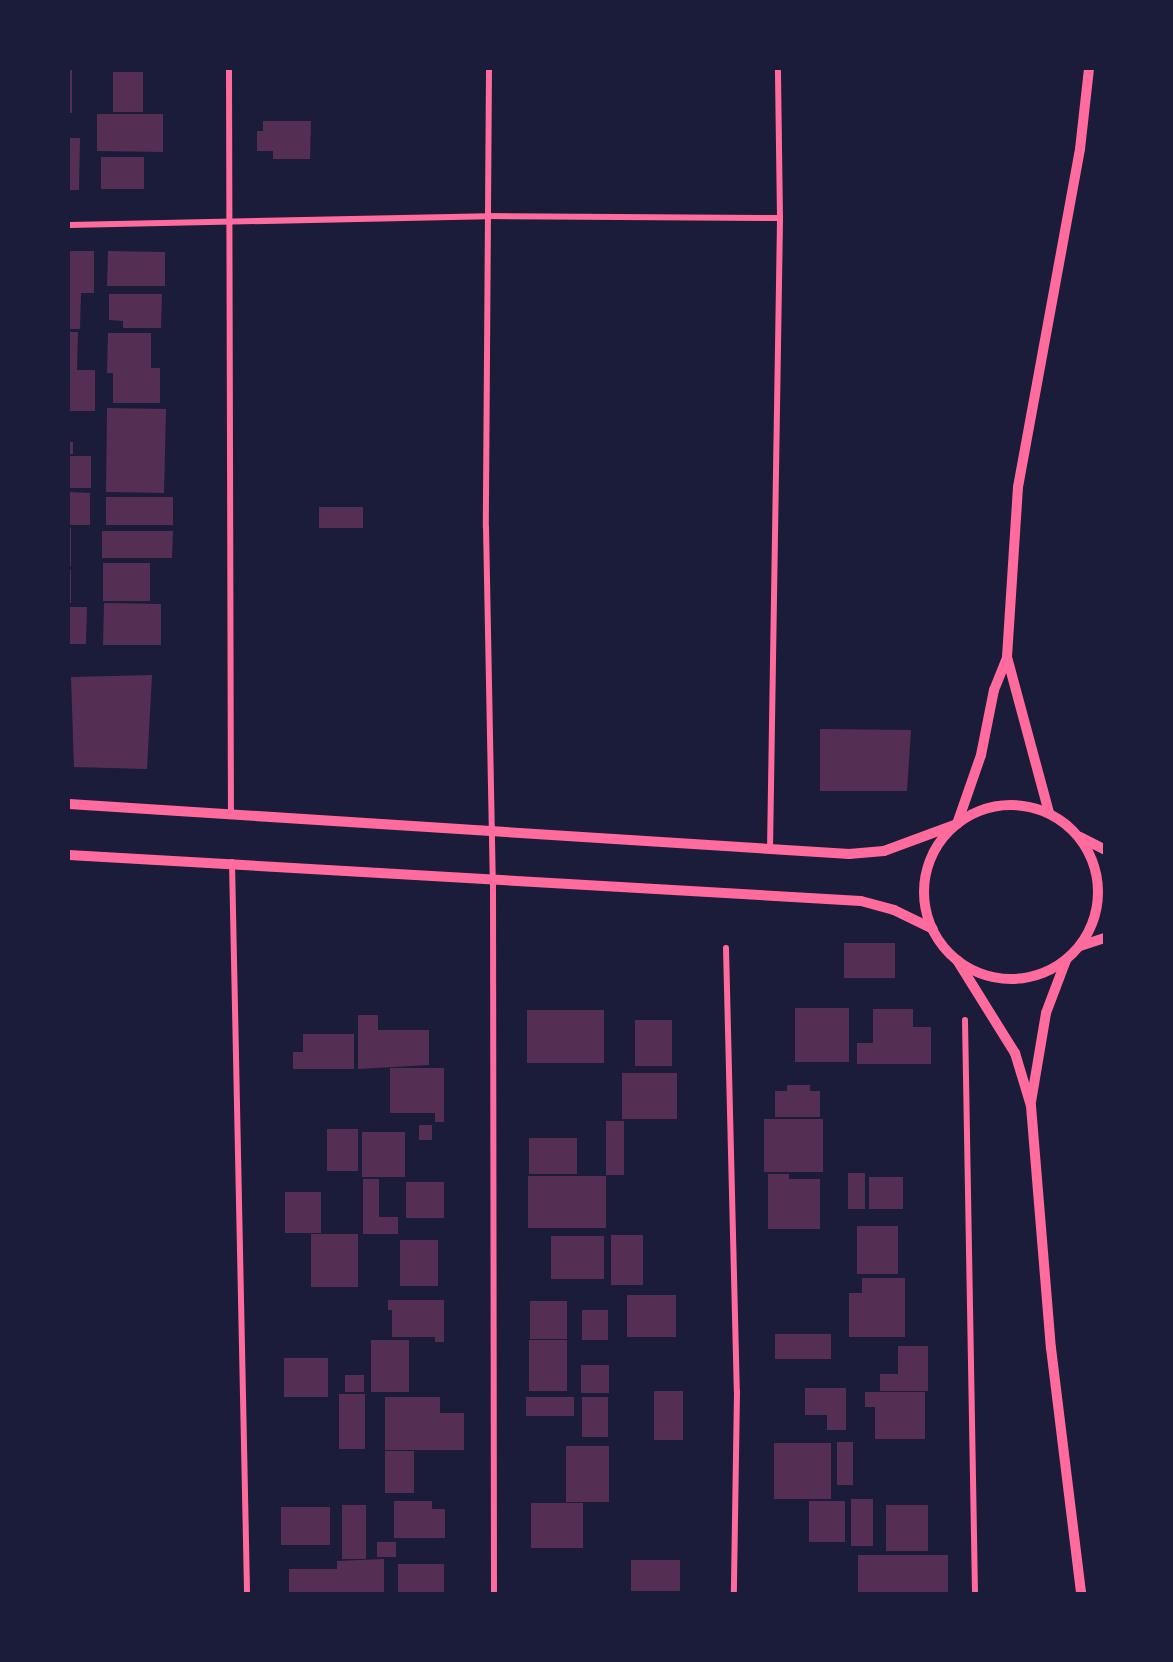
<!DOCTYPE html>
<html>
<head>
<meta charset="utf-8">
<style>
  body { margin:0 }
  #map { position:relative; width:1173px; height:1662px; overflow:hidden; background:#1b1b3a; font-family:"Crimson Pro",serif }
  div>[style] { position:absolute }
  [style*='--x'] { left:calc(var(--x)*1px); top:calc(var(--y)*1px); width:calc(var(--w)*1px); rotate:calc(var(--a)*1deg) }
  .building>* { inset:0; background:#542f53 }
  .minor>* { height:6px; margin:-3px; padding:0 3px; transform-origin:3px; border-radius:3px; background:#ff6b9d }
  .tertiary>* { height:10px; margin:-5px; padding:0 5px; transform-origin:5px; border-radius:5px; background:#ff6b9d }
  .tertiary>.ring { margin:-5px; padding:0; box-sizing:content-box; background:none; border:10px solid #ff6b9d; border-radius:50% }
  span { translate:-50% -50%; white-space:nowrap; text-align:center; line-height:1.15; -webkit-text-stroke:6px #1b1b3a; paint-order:stroke }
  .frame { position:absolute; inset:0; border:70px solid #1b1b3a; pointer-events:none }
</style>
</head>
<body>
<div id="map">
  <div class="building">
    <i style="clip-path:polygon(69px 69px,72px 69px,72px 113px,69px 113px)"></i>
    <i style="clip-path:polygon(113px 72px,143px 72px,143px 112px,113px 112px)"></i>
    <i style="clip-path:polygon(97px 114px,163px 114px,163px 152px,97px 151px)"></i>
    <i style="clip-path:polygon(263px 121px,311px 121px,310px 159px,273px 159px,273px 151px,257px 151px,257px 131px,263px 131px)"></i>
    <i style="clip-path:polygon(69px 138px,80px 138px,79px 190px,69px 190px)"></i>
    <i style="clip-path:polygon(101px 157px,144px 157px,144px 189px,101px 189px)"></i>
    <i style="clip-path:polygon(69px 251px,94px 251px,94px 293px,81px 293px,80px 329px,69px 329px)"></i>
    <i style="clip-path:polygon(108px 251px,165px 252px,165px 286px,107px 286px)"></i>
    <i style="clip-path:polygon(109px 294px,162px 294px,161px 328px,123px 328px,123px 321px,109px 320px)"></i>
    <i style="clip-path:polygon(69px 332px,78px 332px,77px 370px,95px 370px,95px 411px,69px 411px)"></i>
    <i style="clip-path:polygon(108px 333px,151px 333px,151px 368px,160px 368px,160px 403px,113px 403px,113px 373px,107px 373px)"></i>
    <i style="clip-path:polygon(107px 408px,166px 409px,164px 493px,106px 492px)"></i>
    <i style="clip-path:polygon(69px 442px,73px 442px,73px 454px,69px 454px)"></i>
    <i style="clip-path:polygon(69px 456px,91px 456px,91px 488px,69px 488px)"></i>
    <i style="clip-path:polygon(69px 492px,90px 493px,90px 525px,69px 525px)"></i>
    <i style="clip-path:polygon(106px 497px,173px 497px,173px 525px,106px 525px)"></i>
    <i style="clip-path:polygon(319px 507px,363px 507px,363px 528px,319px 528px)"></i>
    <i style="clip-path:polygon(69px 528px,71px 528px,71px 566px,69px 566px)"></i>
    <i style="clip-path:polygon(102px 531px,173px 531px,172px 558px,102px 558px)"></i>
    <i style="clip-path:polygon(103px 563px,150px 563px,150px 601px,103px 601px)"></i>
    <i style="clip-path:polygon(69px 570px,71px 570px,71px 603px,69px 603px)"></i>
    <i style="clip-path:polygon(104px 603px,161px 604px,161px 645px,103px 645px)"></i>
    <i style="clip-path:polygon(69px 607px,87px 607px,86px 644px,69px 644px)"></i>
    <i style="clip-path:polygon(152px 675px,147px 769px,74px 767px,71px 677px)"></i>
    <i style="clip-path:polygon(820px 729px,911px 730px,907px 791px,820px 791px)"></i>
    <i style="clip-path:polygon(844px 943px,895px 943px,895px 978px,844px 978px)"></i>
    <i style="clip-path:polygon(795px 1008px,849px 1008px,849px 1062px,795px 1062px)"></i>
    <i style="clip-path:polygon(873px 1009px,913px 1009px,913px 1027px,931px 1027px,931px 1064px,857px 1064px,857px 1043px,873px 1043px)"></i>
    <i style="clip-path:polygon(527px 1010px,604px 1010px,604px 1063px,527px 1063px)"></i>
    <i style="clip-path:polygon(358px 1015px,378px 1015px,378px 1030px,429px 1030px,429px 1065px,358px 1069px)"></i>
    <i style="clip-path:polygon(635px 1020px,672px 1020px,672px 1066px,635px 1066px)"></i>
    <i style="clip-path:polygon(303px 1034px,354px 1034px,354px 1069px,293px 1069px,293px 1052px,303px 1052px)"></i>
    <i style="clip-path:polygon(390px 1068px,444px 1068px,444px 1122px,435px 1122px,435px 1113px,390px 1113px)"></i>
    <i style="clip-path:polygon(622px 1073px,677px 1073px,677px 1119px,622px 1119px)"></i>
    <i style="clip-path:polygon(787px 1085px,810px 1085px,810px 1091px,820px 1091px,820px 1117px,775px 1117px,775px 1091px,787px 1091px)"></i>
    <i style="clip-path:polygon(764px 1119px,823px 1119px,823px 1172px,764px 1172px)"></i>
    <i style="clip-path:polygon(606px 1121px,624px 1121px,624px 1175px,606px 1175px)"></i>
    <i style="clip-path:polygon(419px 1125px,432px 1125px,432px 1140px,419px 1140px)"></i>
    <i style="clip-path:polygon(327px 1129px,358px 1129px,358px 1171px,327px 1171px)"></i>
    <i style="clip-path:polygon(362px 1132px,405px 1132px,405px 1177px,362px 1177px)"></i>
    <i style="clip-path:polygon(529px 1138px,577px 1138px,577px 1174px,529px 1174px)"></i>
    <i style="clip-path:polygon(848px 1173px,865px 1173px,865px 1209px,848px 1209px)"></i>
    <i style="clip-path:polygon(768px 1174px,789px 1174px,789px 1179px,820px 1179px,820px 1229px,768px 1229px)"></i>
    <i style="clip-path:polygon(528px 1176px,606px 1176px,606px 1228px,528px 1228px)"></i>
    <i style="clip-path:polygon(869px 1177px,903px 1177px,903px 1209px,869px 1209px)"></i>
    <i style="clip-path:polygon(363px 1179px,379px 1179px,379px 1217px,398px 1217px,398px 1234px,363px 1234px)"></i>
    <i style="clip-path:polygon(406px 1182px,444px 1182px,444px 1218px,406px 1218px)"></i>
    <i style="clip-path:polygon(285px 1192px,321px 1192px,321px 1233px,285px 1233px)"></i>
    <i style="clip-path:polygon(857px 1226px,898px 1226px,898px 1274px,857px 1274px)"></i>
    <i style="clip-path:polygon(311px 1234px,358px 1234px,358px 1287px,311px 1287px)"></i>
    <i style="clip-path:polygon(611px 1235px,643px 1235px,643px 1285px,611px 1285px)"></i>
    <i style="clip-path:polygon(551px 1236px,604px 1236px,604px 1279px,551px 1279px)"></i>
    <i style="clip-path:polygon(400px 1240px,438px 1240px,438px 1286px,400px 1286px)"></i>
    <i style="clip-path:polygon(862px 1278px,905px 1278px,905px 1337px,849px 1337px,849px 1293px,862px 1293px)"></i>
    <i style="clip-path:polygon(627px 1295px,676px 1295px,676px 1337px,627px 1337px)"></i>
    <i style="clip-path:polygon(388px 1300px,444px 1300px,444px 1342px,435px 1342px,435px 1337px,392px 1337px,392px 1310px,388px 1310px)"></i>
    <i style="clip-path:polygon(530px 1301px,567px 1301px,567px 1339px,530px 1339px)"></i>
    <i style="clip-path:polygon(582px 1310px,608px 1310px,608px 1340px,582px 1340px)"></i>
    <i style="clip-path:polygon(775px 1334px,831px 1334px,831px 1359px,775px 1359px)"></i>
    <i style="clip-path:polygon(371px 1340px,409px 1340px,409px 1392px,371px 1392px)"></i>
    <i style="clip-path:polygon(529px 1340px,567px 1340px,567px 1391px,529px 1391px)"></i>
    <i style="clip-path:polygon(898px 1346px,928px 1346px,928px 1391px,880px 1391px,880px 1374px,898px 1374px)"></i>
    <i style="clip-path:polygon(284px 1358px,328px 1358px,328px 1397px,284px 1397px)"></i>
    <i style="clip-path:polygon(581px 1365px,609px 1365px,609px 1393px,581px 1393px)"></i>
    <i style="clip-path:polygon(345px 1375px,364px 1375px,364px 1392px,345px 1392px)"></i>
    <i style="clip-path:polygon(805px 1388px,846px 1388px,846px 1430px,827px 1430px,827px 1415px,805px 1415px)"></i>
    <i style="clip-path:polygon(654px 1391px,683px 1391px,683px 1440px,654px 1440px)"></i>
    <i style="clip-path:polygon(865px 1392px,925px 1392px,925px 1439px,875px 1439px,875px 1407px,865px 1407px)"></i>
    <i style="clip-path:polygon(339px 1394px,365px 1394px,365px 1449px,339px 1449px)"></i>
    <i style="clip-path:polygon(385px 1397px,440px 1397px,440px 1413px,464px 1413px,464px 1450px,385px 1450px)"></i>
    <i style="clip-path:polygon(526px 1397px,574px 1397px,574px 1416px,526px 1416px)"></i>
    <i style="clip-path:polygon(582px 1397px,608px 1397px,608px 1437px,582px 1437px)"></i>
    <i style="clip-path:polygon(837px 1442px,853px 1442px,853px 1485px,837px 1485px)"></i>
    <i style="clip-path:polygon(774px 1443px,831px 1443px,831px 1499px,774px 1499px)"></i>
    <i style="clip-path:polygon(566px 1446px,609px 1446px,609px 1502px,566px 1502px)"></i>
    <i style="clip-path:polygon(385px 1451px,414px 1451px,414px 1493px,385px 1493px)"></i>
    <i style="clip-path:polygon(851px 1499px,873px 1499px,873px 1546px,851px 1546px)"></i>
    <i style="clip-path:polygon(394px 1501px,432px 1501px,432px 1509px,445px 1509px,445px 1538px,394px 1538px)"></i>
    <i style="clip-path:polygon(809px 1501px,845px 1501px,845px 1542px,809px 1542px)"></i>
    <i style="clip-path:polygon(531px 1503px,583px 1503px,583px 1548px,531px 1548px)"></i>
    <i style="clip-path:polygon(342px 1505px,366px 1505px,366px 1559px,342px 1559px)"></i>
    <i style="clip-path:polygon(886px 1505px,928px 1505px,928px 1551px,886px 1551px)"></i>
    <i style="clip-path:polygon(281px 1507px,330px 1507px,330px 1545px,281px 1545px)"></i>
    <i style="clip-path:polygon(377px 1542px,396px 1542px,396px 1557px,377px 1557px)"></i>
    <i style="clip-path:polygon(858px 1555px,948px 1555px,948px 1593px,858px 1593px)"></i>
    <i style="clip-path:polygon(384px 1559px,384px 1593px,289px 1593px,289px 1569px,337px 1569px,337px 1561px)"></i>
    <i style="clip-path:polygon(631px 1560px,680px 1560px,680px 1591px,631px 1591px)"></i>
    <i style="clip-path:polygon(398px 1564px,444px 1564px,444px 1593px,398px 1593px)"></i>
  </div>
  <div class="minor">
    <i style="--x:229;--y:69;--w:746;--a:89.85"></i>
    <i style="--x:489;--y:69;--w:458;--a:90.4"></i>
    <i style="--x:486;--y:527;--w:355;--a:88.9"></i>
    <i style="--x:493;--y:882;--w:711;--a:89.92"></i>
    <i style="--x:69;--y:225;--w:418;--a:-1.2"></i>
    <i style="--x:487;--y:216;--w:293;--a:0.4"></i>
    <i style="--x:770;--y:850;--w:632;--a:-89.09"></i>
    <i style="--x:780;--y:218;--w:149;--a:-90.8"></i>
    <i style="--x:232;--y:862;--w:731;--a:88.82"></i>
    <i style="--x:726;--y:948;--w:444;--a:88.6"></i>
    <i style="--x:737;--y:1392;--w:201;--a:90.9"></i>
    <i style="--x:965;--y:1020;--w:573;--a:89"></i>
  </div>
  <div class="tertiary">
    <i style="--x:1007;--y:657;--w:162;--a:74.9"></i>
    <i style="--x:69;--y:804;--w:782;--a:3.67"></i>
    <i style="--x:849;--y:854;--w:35;--a:-5"></i>
    <i style="--x:884;--y:851;--w:78;--a:-20.3"></i>
    <i style="--x:957;--y:824;--w:73;--a:-70.8"></i>
    <i style="--x:981;--y:755;--w:66;--a:-78.7"></i>
    <i style="--x:994;--y:690;--w:35;--a:-68"></i>
    <i style="--x:1007;--y:657;--w:170;--a:-86.3"></i>
    <i style="--x:1018;--y:487;--w:344;--a:-79.6"></i>
    <i style="--x:1080;--y:149;--w:81;--a:-83.6"></i>
    <i class="ring" style="left:924px;top:805px;width:164px;height:164px"></i>
    <i style="--x:1080;--y:837;--w:27;--a:27"></i>
    <i style="--x:69;--y:855;--w:793;--a:3.32"></i>
    <i style="--x:861;--y:901;--w:34;--a:15"></i>
    <i style="--x:894;--y:910;--w:43;--a:26"></i>
    <i style="--x:1080;--y:946;--w:25;--a:-18"></i>
    <i style="--x:957;--y:960;--w:110;--a:58.1"></i>
    <i style="--x:1015;--y:1053;--w:55;--a:73.2"></i>
    <i style="--x:1031;--y:1106;--w:243;--a:85.3"></i>
    <i style="--x:1051;--y:1348;--w:247;--a:83"></i>
    <i style="--x:1031;--y:1102;--w:90;--a:-80.4"></i>
    <i style="--x:1046;--y:1013;--w:57;--a:-69.3"></i>
  </div>
  <div class="frame"></div>
</div>
</body>
</html>
